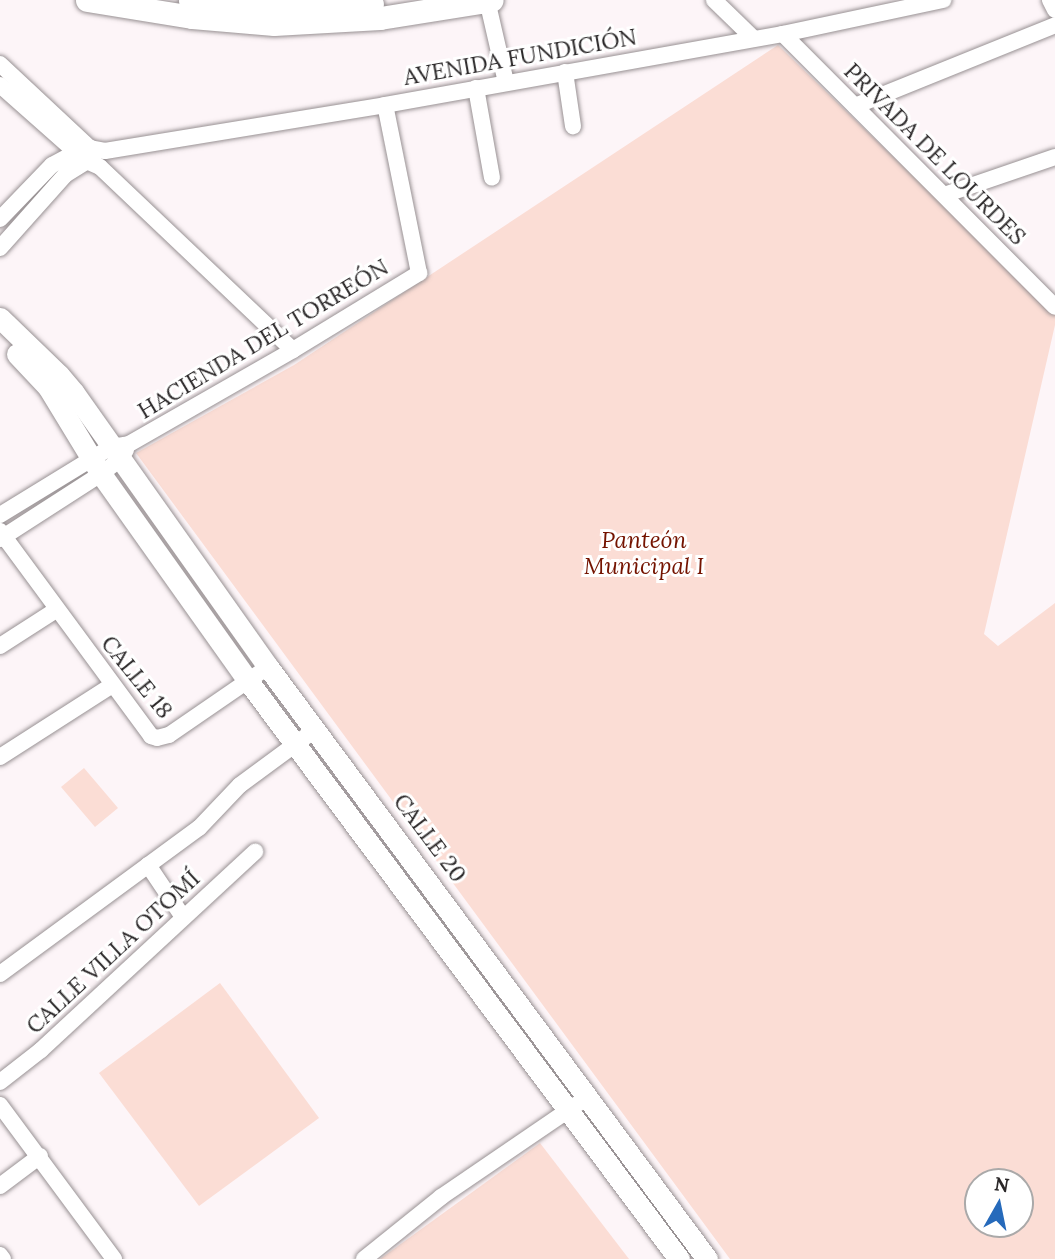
<!DOCTYPE html>
<html>
<head>
<meta charset="utf-8">
<style>
  body { margin:0 }
  #map { position:relative; width:1055px; height:1259px; overflow:hidden; background:#fdf5f8; font-family:Lora,serif }
  div>[style] { position:absolute }
  [style*='--x'] { left:calc(var(--x)*1px); top:calc(var(--y)*1px); width:calc(var(--w)*1px); rotate:calc(var(--a)*1deg) }
  .green>* { inset:0; background:#fbddd5 }
  .roads { filter:drop-shadow(0 0 2px #989193) drop-shadow(0 0 2px #989193) }
  .street>* { height:16px; margin:-8px; padding:0 8px; transform-origin:8px; border-radius:8px; background:#fff }
  .secondary>* { height:21px; margin:-10.5px; padding:0 10.5px; transform-origin:10.5px; border-radius:10.5px; background:#fff }
  .primary>* { height:23px; margin:-11.5px; padding:0 11.5px; transform-origin:11.5px; border-radius:11.5px; background:#fff }
  span { translate:-50% -50%; white-space:nowrap; text-align:center; line-height:1.15; -webkit-text-stroke:6px #fff; paint-order:stroke }
  .street-label { font-size:23px; color:#2a2728 }
  .park-label { font-size:23px; color:#741300; font-style:italic }
  .north { position:absolute; left:964px; top:1168px; width:70px; height:70px; box-sizing:border-box; background:#fff; border:2px solid #aaa9a9; border-radius:50%; rotate:9deg; font-size:19px; font-weight:700; line-height:28px; text-align:center; color:#2a2728 }
  .north::after { content:''; display:block; margin:auto; width:24px; height:32px; background:#266abb; clip-path:polygon(50% 0,100% 100%,50% 72%,0 100%) }
</style>
</head>
<body>
<div id="map">
  <div class="green">
    <i style="clip-path:polygon(evenodd,778px 45px,1055px 314px,1055px 325px,984px 634px,998px 646px,1055px 603px,1055px 1259px,730px 1259px,136px 453px,294px 365px,778px 45px,978px 1182px,1020px 1182px,1020px 1224px,978px 1224px,978px 1182px)"></i>
    <i style="clip-path:polygon(84px 768px,118px 808px,95px 827px,61px 787px)"></i>
    <i style="clip-path:polygon(220px 983px,319px 1118px,199px 1206px,99px 1073px)"></i>
    <i style="clip-path:polygon(540px 1143px,629px 1259px,380px 1259px)"></i>
  </div>
  <div class="roads">
    <div class="street">
      <i style="--x:487;--y:0;--w:84;--a:77"></i>
      <i style="--x:714;--y:0;--w:53;--a:44.2"></i>
      <i style="--x:1050;--y:0;--w:11;--a:63"></i>
      <i style="--x:783;--y:34;--w:385;--a:45.1"></i>
      <i style="--x:0;--y:64;--w:129;--a:43.1"></i>
      <i style="--x:565;--y:72;--w:55;--a:81.6"></i>
      <i style="--x:0;--y:85;--w:115;--a:41.5"></i>
      <i style="--x:86;--y:161;--w:15;--a:23"></i>
      <i style="--x:100;--y:167;--w:266;--a:43.5"></i>
      <i style="--x:476;--y:88;--w:91;--a:79.9"></i>
      <i style="--x:855;--y:106;--w:216;--a:-22"></i>
      <i style="--x:944;--y:195;--w:117;--a:-18.9"></i>
      <i style="--x:0;--y:219;--w:75;--a:-46.1"></i>
      <i style="--x:52;--y:165;--w:27;--a:-28"></i>
      <i style="--x:76;--y:152;--w:15;--a:-16"></i>
      <i style="--x:90;--y:148;--w:15;--a:11"></i>
      <i style="--x:105;--y:151;--w:284;--a:-9.3"></i>
      <i style="--x:385;--y:105;--w:404;--a:-10.1"></i>
      <i style="--x:783;--y:34;--w:164;--a:-12"></i>
      <i style="--x:0;--y:248;--w:98;--a:-48.3"></i>
      <i style="--x:65;--y:175;--w:34;--a:-32"></i>
      <i style="--x:0;--y:515;--w:130;--a:-31.5"></i>
      <i style="--x:111;--y:447;--w:18;--a:-9"></i>
      <i style="--x:129;--y:444;--w:189;--a:-29.8"></i>
      <i style="--x:293;--y:350;--w:148;--a:-31.4"></i>
      <i style="--x:419;--y:273;--w:171;--a:-101.4"></i>
      <i style="--x:0;--y:531;--w:255;--a:53.6"></i>
      <i style="--x:151;--y:736;--w:6;--a:18"></i>
      <i style="--x:157;--y:738;--w:12;--a:-14"></i>
      <i style="--x:169;--y:735;--w:120;--a:-34.5"></i>
      <i style="--x:0;--y:539;--w:120;--a:-32.8"></i>
      <i style="--x:101;--y:474;--w:23;--a:-38"></i>
      <i style="--x:119;--y:460;--w:12;--a:-55"></i>
      <i style="--x:0;--y:646;--w:67;--a:-32.7"></i>
      <i style="--x:0;--y:757;--w:133;--a:-32.7"></i>
      <i style="--x:148;--y:865;--w:63;--a:56.1"></i>
      <i style="--x:0;--y:974;--w:247;--a:-36.3"></i>
      <i style="--x:199;--y:828;--w:59;--a:-46.4"></i>
      <i style="--x:240;--y:785;--w:94;--a:-36.4"></i>
      <i style="--x:0;--y:1082;--w:52;--a:-38"></i>
      <i style="--x:41;--y:1050;--w:292;--a:-42.8"></i>
      <i style="--x:0;--y:1105;--w:192;--a:53.5"></i>
      <i style="--x:0;--y:1186;--w:50;--a:-36.9"></i>
      <i style="--x:0;--y:1255;--w:5;--a:53"></i>
      <i style="--x:364;--y:1259;--w:99;--a:-38.8"></i>
      <i style="--x:441;--y:1197;--w:179;--a:-34.3"></i>
    </div>
    <div class="secondary">
      <i style="--x:0;--y:318;--w:82;--a:44"></i>
      <i style="--x:59;--y:375;--w:23;--a:50"></i>
      <i style="--x:74;--y:393;--w:336;--a:54.7"></i>
      <i style="--x:268;--y:667;--w:737;--a:53.44"></i>
      <i style="--x:17;--y:354;--w:45;--a:46.8"></i>
      <i style="--x:48;--y:387;--w:102;--a:58.7"></i>
      <i style="--x:101;--y:474;--w:254;--a:54.6"></i>
      <i style="--x:248;--y:681;--w:721;--a:53.29"></i>
    </div>
    <div class="primary">
      <i style="--x:87;--y:0;--w:106;--a:9.2"></i>
      <i style="--x:192;--y:17;--w:82;--a:4.9"></i>
      <i style="--x:274;--y:24;--w:106;--a:-3.2"></i>
      <i style="--x:380;--y:18;--w:113;--a:-9.1"></i>
      <i style="--x:190;--y:0;--w:86;--a:5.3"></i>
      <i style="--x:276;--y:8;--w:96;--a:-2.4"></i>
    </div>
  </div>
  <div class="street-label">
    <span style="left:520px;top:57px;rotate:-10deg">AVENIDA FUNDICIÓN</span>
    <span style="left:935px;top:154px;rotate:45deg">PRIVADA DE LOURDES</span>
    <span style="left:263px;top:339px;rotate:-31deg">HACIENDA DEL TORREÓN</span>
    <span style="left:137px;top:677px;rotate:51deg">CALLE 18</span>
    <span style="left:430px;top:838px;rotate:53deg">CALLE 20</span>
    <span style="left:113px;top:952px;rotate:-43deg">CALLE VILLA OTOMÍ</span>
  </div>
  <div class="park-label">
    <span style="left:644px;top:553px">Panteón<br>Municipal I</span>
  </div>
  <div class="north">N</div>
</div>
</body>
</html>
